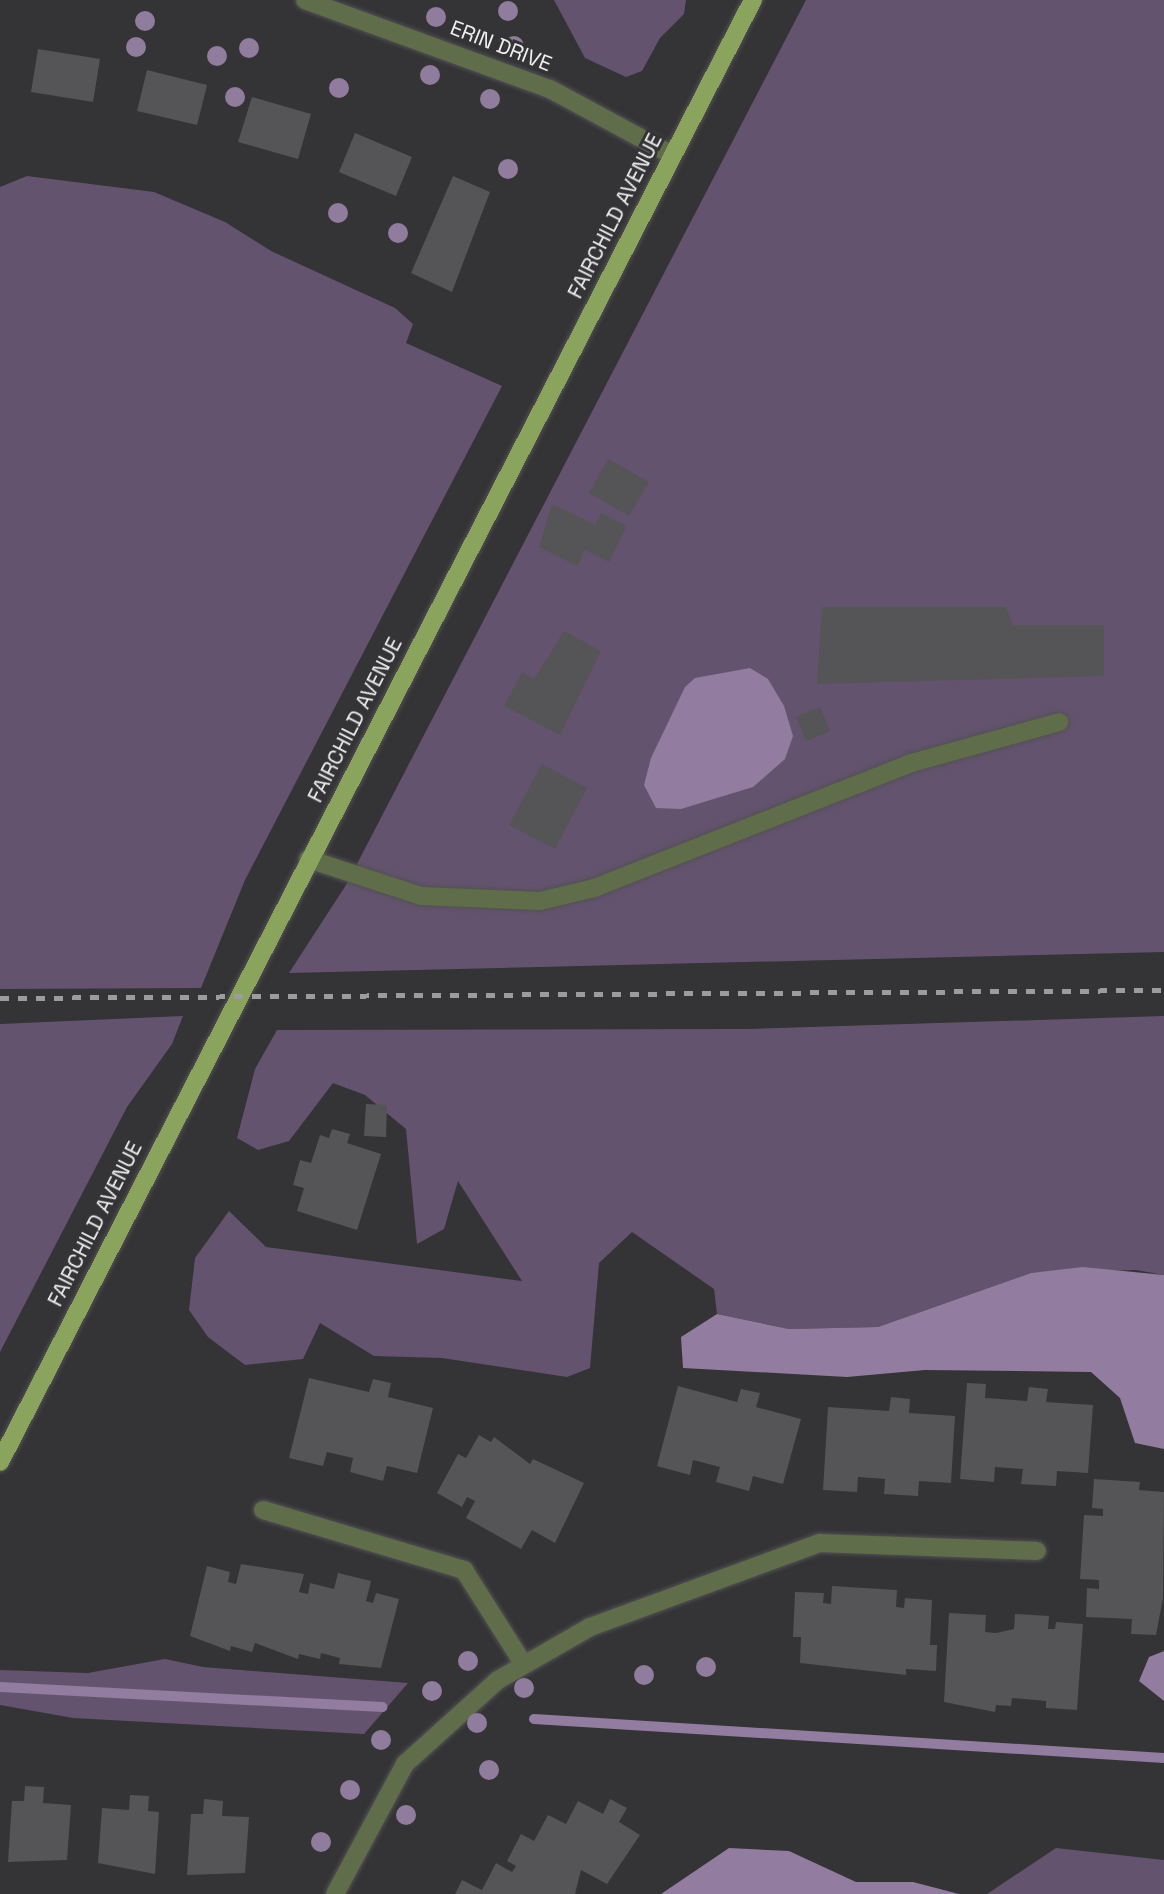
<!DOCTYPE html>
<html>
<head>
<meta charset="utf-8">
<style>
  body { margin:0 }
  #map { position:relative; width:1164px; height:1894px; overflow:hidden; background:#343335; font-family:"Space Grotesk",sans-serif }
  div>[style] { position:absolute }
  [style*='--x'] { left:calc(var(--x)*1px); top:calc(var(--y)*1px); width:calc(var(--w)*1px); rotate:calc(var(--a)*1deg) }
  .green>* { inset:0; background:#64536e }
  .water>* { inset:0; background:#927c9f }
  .stream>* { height:10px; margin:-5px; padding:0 5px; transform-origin:5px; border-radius:5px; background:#927c9f }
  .building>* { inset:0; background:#555456 }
  .roads { filter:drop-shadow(0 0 2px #525153) drop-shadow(0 0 2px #525153) }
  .minor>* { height:18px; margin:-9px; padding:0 9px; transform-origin:9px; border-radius:9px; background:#606d4b }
  .major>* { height:18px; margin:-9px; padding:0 9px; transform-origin:9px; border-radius:9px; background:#8aa45e }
  .rail>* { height:5px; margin-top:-2.5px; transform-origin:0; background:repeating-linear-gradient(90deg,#9c9b9d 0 9px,transparent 0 18px) }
  .trees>* { width:20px; height:20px; margin:-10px; border-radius:50%; background:#907c9c }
  span { translate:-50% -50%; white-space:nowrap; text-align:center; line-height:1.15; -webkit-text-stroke:6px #343335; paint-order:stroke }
  .street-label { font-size:21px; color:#f0f0f1 }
</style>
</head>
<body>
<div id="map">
  <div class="green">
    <i style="clip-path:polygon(554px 0,686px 0,684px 14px,660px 38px,642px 71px,626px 77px,585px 58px)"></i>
    <i style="clip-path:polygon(806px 0,1164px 0,1164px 952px,289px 973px,346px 885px)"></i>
    <i style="clip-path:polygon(27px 176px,154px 192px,225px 222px,271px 251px,395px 308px,413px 324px,406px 343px,502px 386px,245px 880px,201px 988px,0 989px,0 187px)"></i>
    <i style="clip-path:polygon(183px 1016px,172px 1044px,127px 1107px,0 1352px,0 1024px)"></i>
    <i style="clip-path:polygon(1164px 1016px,1164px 1275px,1136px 1270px,1031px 1273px,878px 1327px,789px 1329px,717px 1314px,714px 1289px,632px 1232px,599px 1263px,590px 1368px,567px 1377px,442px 1358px,374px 1356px,320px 1323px,303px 1359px,245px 1365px,208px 1337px,189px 1310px,195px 1258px,229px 1211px,266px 1247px,522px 1281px,458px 1181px,444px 1229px,417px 1244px,406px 1129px,365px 1095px,333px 1083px,289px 1141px,258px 1150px,237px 1138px,255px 1069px,277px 1030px,749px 1029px)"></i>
    <i style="clip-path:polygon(165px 1659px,203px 1667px,408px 1683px,364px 1734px,73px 1718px,0 1705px,0 1670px,88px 1673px)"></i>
    <i style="clip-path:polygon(1056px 1848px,1164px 1860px,1164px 1894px,987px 1894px)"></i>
  </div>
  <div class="water">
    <i style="clip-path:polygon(750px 668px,768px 679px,784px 706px,793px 736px,785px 759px,753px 787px,681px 809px,656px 808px,644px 785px,651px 758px,685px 687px,695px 678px)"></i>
    <i style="clip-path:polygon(1083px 1267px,1164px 1275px,1164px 1449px,1135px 1443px,1120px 1398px,1091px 1372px,925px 1370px,847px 1377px,683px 1368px,681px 1337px,717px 1314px,789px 1329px,878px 1327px,1031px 1273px)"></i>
    <i style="clip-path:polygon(1164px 1651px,1164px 1701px,1139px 1681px,1149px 1657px)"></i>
    <i style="clip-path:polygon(729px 1848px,789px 1851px,856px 1882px,913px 1882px,959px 1894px,661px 1894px)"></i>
  </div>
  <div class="stream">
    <i style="--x:0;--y:1687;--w:383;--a:3"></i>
    <i style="--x:534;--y:1719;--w:631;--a:3.54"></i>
  </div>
  <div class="building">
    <i style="clip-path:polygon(38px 49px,100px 59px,93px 102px,31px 92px)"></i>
    <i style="clip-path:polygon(147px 70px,207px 85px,197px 125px,137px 111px)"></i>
    <i style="clip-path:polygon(252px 97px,311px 114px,298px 159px,238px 142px)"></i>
    <i style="clip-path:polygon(355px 133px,412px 157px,396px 196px,339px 172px)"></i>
    <i style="clip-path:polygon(453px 176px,490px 192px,452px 292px,411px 273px)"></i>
    <i style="clip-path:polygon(608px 459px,649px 482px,629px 516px,589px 493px)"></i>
    <i style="clip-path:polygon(552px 504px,595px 525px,601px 513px,627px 526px,609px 562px,585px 550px,577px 566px,539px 547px)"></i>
    <i style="clip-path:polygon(822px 607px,1006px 607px,1013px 625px,1104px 625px,1104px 676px,817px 684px)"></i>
    <i style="clip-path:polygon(564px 631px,601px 651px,560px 735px,504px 706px,522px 672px,534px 679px)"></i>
    <i style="clip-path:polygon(820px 707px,830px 731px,806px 741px,796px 717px)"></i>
    <i style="clip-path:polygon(542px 764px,587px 788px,555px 849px,509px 825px)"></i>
    <i style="clip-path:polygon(366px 1104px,387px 1105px,386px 1137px,364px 1136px)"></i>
    <i style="clip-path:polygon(332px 1129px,350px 1134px,347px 1143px,381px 1154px,357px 1230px,297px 1211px,304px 1188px,293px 1185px,300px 1160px,311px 1163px,320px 1135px,329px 1138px)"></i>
    <i style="clip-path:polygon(309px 1378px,369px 1392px,373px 1379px,391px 1383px,388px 1397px,433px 1408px,417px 1473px,387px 1466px,383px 1481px,350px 1472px,353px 1458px,327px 1452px,323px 1466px,289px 1458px)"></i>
    <i style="clip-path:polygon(967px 1383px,986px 1384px,985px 1398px,1027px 1401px,1029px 1387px,1048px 1389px,1046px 1402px,1093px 1405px,1088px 1473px,1057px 1471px,1056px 1486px,1021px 1484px,1023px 1469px,995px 1467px,994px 1482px,960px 1479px)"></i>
    <i style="clip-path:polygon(678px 1386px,737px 1402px,741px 1389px,760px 1393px,756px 1407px,801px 1419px,783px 1484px,753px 1476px,749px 1491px,716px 1482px,720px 1467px,693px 1460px,690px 1475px,657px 1466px)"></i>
    <i style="clip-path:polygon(891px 1397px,910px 1399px,909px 1413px,955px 1416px,951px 1483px,919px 1481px,918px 1496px,884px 1494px,885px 1479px,858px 1477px,857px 1492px,823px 1490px,828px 1407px,889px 1411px)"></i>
    <i style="clip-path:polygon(479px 1435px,491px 1442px,494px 1437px,530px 1464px,533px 1459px,584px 1483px,555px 1543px,532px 1530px,521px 1549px,466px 1518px,475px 1501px,467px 1497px,462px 1507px,437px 1493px,458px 1454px,466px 1458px)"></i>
    <i style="clip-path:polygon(1094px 1479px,1140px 1482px,1139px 1490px,1164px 1492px,1163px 1598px,1156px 1635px,1131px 1634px,1132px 1619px,1086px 1617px,1087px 1588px,1099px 1589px,1099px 1580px,1080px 1579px,1084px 1515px,1103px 1516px,1103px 1509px,1092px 1508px)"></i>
    <i style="clip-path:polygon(241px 1564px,304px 1574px,299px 1592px,308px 1594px,310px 1583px,334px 1589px,338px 1573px,371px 1581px,366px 1601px,373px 1603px,376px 1593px,399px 1599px,381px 1668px,339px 1664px,340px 1658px,321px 1653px,320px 1659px,299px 1654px,298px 1659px,255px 1643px,252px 1652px,231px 1646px,230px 1651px,190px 1636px,207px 1566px,230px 1572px,228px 1582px,236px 1584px)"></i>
    <i style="clip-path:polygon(832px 1586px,897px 1590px,896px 1607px,904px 1608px,905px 1598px,932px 1600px,930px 1645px,937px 1645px,936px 1671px,906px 1669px,906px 1675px,800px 1663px,801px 1637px,793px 1637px,795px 1592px,824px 1593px,823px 1603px,831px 1604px)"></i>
    <i style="clip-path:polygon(949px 1613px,986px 1615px,985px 1632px,996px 1633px,1014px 1629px,1015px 1614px,1049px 1616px,1048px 1629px,1055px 1629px,1056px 1622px,1083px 1624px,1077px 1710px,1046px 1708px,1046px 1701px,1012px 1698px,1011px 1706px,996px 1705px,995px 1712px,944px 1702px)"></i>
    <i style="clip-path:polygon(25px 1786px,44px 1787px,43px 1803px,71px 1805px,67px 1860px,8px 1862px,12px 1801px,24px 1801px)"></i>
    <i style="clip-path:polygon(130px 1795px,149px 1796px,148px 1811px,159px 1812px,155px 1874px,98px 1863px,102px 1808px,129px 1810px)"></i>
    <i style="clip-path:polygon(204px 1799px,223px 1801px,222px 1816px,249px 1817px,245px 1873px,187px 1875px,191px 1814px,203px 1814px)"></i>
    <i style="clip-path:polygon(610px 1799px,627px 1808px,619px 1822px,640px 1835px,607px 1884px,581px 1870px,575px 1894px,455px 1894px,462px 1880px,482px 1890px,496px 1863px,512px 1872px,516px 1866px,507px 1861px,521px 1834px,534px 1841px,548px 1815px,566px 1824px,578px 1801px,603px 1814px)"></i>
  </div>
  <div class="roads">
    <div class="minor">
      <i style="--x:305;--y:0;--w:261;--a:20"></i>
      <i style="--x:550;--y:89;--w:139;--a:28.4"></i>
      <i style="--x:308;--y:859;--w:119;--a:18.1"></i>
      <i style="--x:421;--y:896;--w:119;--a:2.4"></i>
      <i style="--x:540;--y:901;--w:56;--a:-13.5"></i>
      <i style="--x:594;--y:888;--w:338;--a:-21.5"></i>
      <i style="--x:908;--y:764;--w:157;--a:-15.5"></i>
      <i style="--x:263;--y:1510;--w:210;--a:16.6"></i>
      <i style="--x:464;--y:1570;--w:112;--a:57.7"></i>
      <i style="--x:335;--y:1894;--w:148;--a:-61.7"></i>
      <i style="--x:405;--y:1764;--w:125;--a:-42.1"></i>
      <i style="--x:498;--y:1680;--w:106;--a:-29.9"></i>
      <i style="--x:590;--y:1627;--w:245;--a:-20.1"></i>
      <i style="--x:820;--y:1543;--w:217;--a:2.1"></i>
    </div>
    <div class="major">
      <i style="--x:0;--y:1462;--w:1645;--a:-62.75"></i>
    </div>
  </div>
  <div class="rail">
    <i style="--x:0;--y:998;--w:1164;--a:-0.39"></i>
  </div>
  <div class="trees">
    <i style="left:508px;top:11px"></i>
    <i style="left:436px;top:17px"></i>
    <i style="left:145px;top:21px"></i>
    <i style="left:514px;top:46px"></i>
    <i style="left:136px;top:47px"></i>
    <i style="left:249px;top:48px"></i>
    <i style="left:217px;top:56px"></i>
    <i style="left:430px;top:75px"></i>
    <i style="left:339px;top:88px"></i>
    <i style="left:235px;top:97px"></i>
    <i style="left:490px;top:99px"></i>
    <i style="left:508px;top:169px"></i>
    <i style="left:338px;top:213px"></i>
    <i style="left:398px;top:233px"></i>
    <i style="left:468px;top:1661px"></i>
    <i style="left:706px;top:1667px"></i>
    <i style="left:644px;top:1675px"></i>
    <i style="left:524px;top:1688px"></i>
    <i style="left:432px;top:1691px"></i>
    <i style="left:477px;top:1723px"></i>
    <i style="left:381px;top:1740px"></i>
    <i style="left:489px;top:1770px"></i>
    <i style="left:350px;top:1790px"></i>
    <i style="left:406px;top:1815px"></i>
    <i style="left:321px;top:1842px"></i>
  </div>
  <div class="street-label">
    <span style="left:501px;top:46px;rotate:21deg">ERIN DRIVE</span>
    <span style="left:615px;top:216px;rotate:-63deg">FAIRCHILD AVENUE</span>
    <span style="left:355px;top:720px;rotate:-63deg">FAIRCHILD AVENUE</span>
    <span style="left:95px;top:1224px;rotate:-63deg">FAIRCHILD AVENUE</span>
  </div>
</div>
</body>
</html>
